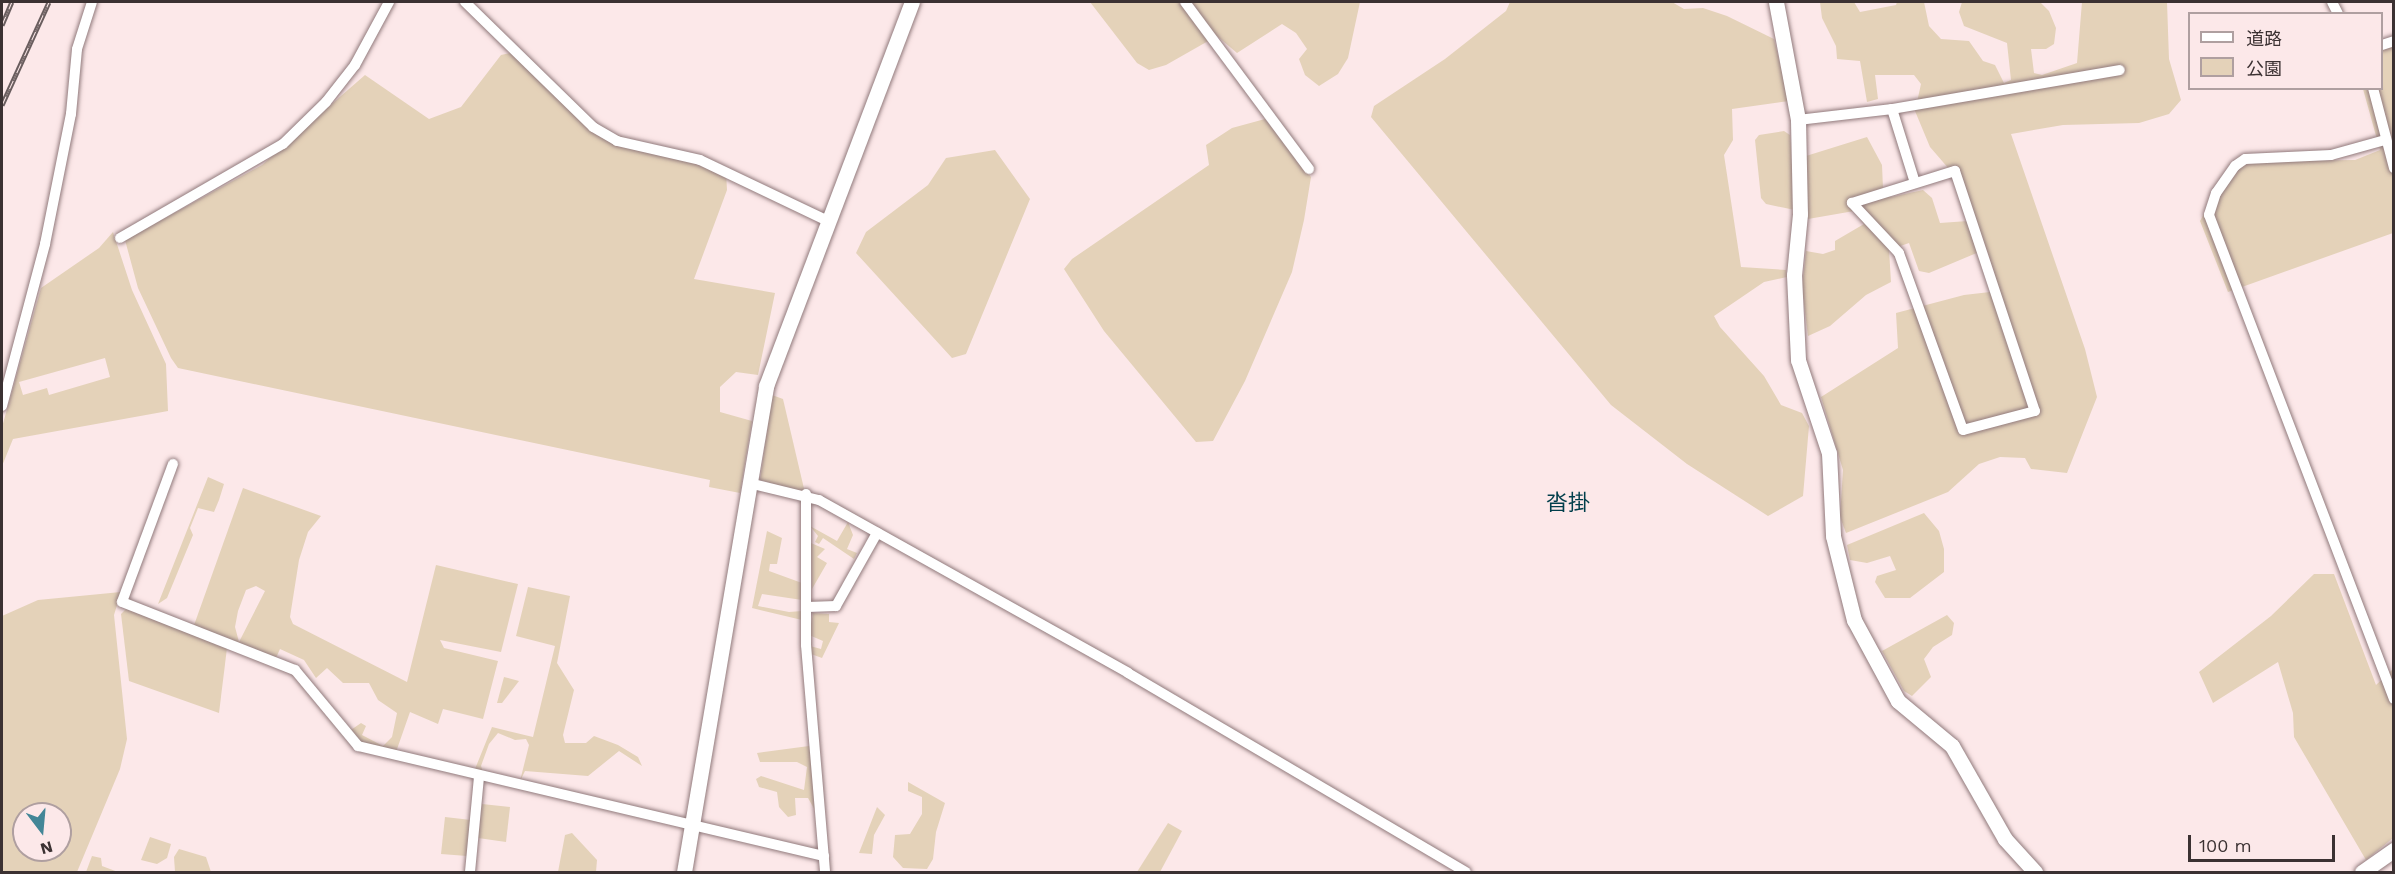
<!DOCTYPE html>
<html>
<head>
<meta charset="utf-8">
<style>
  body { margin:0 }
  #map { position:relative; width:2395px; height:874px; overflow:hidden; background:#fce8e9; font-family:"Work Sans","Noto Sans JP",sans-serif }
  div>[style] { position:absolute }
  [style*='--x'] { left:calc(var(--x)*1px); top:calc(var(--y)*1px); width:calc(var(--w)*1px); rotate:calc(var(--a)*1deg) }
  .green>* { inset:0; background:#e4d2b9 }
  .roads { filter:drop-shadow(0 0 2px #917a7c) drop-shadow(0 0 2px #917a7c) }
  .street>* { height:10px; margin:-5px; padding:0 5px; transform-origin:5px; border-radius:5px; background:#fff }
  .secondary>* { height:15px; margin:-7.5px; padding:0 7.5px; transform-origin:7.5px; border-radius:7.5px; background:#fff }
  .rail>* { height:5px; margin-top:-2.5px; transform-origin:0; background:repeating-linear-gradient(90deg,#fce8e9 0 9px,#695d5e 0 18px); box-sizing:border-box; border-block:2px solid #695d5e }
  span { translate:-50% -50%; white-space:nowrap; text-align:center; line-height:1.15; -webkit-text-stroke:4.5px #fce8e9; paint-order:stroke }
  .quarter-label { font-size:22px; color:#003e4b }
  .frame { position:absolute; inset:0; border:3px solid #3b3132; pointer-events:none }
  .legend { position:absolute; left:2188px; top:12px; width:195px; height:78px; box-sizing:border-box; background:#fce8e9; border:2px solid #af9fa0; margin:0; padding:8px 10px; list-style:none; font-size:18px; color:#3b3132 }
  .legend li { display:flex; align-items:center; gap:12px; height:30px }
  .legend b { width:30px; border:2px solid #af9fa0 }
  .north { position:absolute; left:12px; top:802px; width:60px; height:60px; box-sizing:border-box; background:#fce8e9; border:2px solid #af9fa0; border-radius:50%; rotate:164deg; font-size:16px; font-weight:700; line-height:24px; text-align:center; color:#3b3132 }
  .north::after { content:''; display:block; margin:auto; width:21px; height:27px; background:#438697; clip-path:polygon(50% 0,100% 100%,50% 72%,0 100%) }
  .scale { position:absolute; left:2188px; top:835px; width:147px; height:27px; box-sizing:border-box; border:3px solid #3b3132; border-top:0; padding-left:8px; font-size:18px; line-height:21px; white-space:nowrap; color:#3b3132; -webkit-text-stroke:4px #fce8e9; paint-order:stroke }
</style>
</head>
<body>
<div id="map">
  <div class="green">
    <i style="clip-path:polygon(1090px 2px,1360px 2px,1348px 58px,1338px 74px,1319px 86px,1305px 75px,1299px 59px,1307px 49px,1296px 33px,1282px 24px,1237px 53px,1217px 36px,1166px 65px,1149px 70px,1137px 63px)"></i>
    <i style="clip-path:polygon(1510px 2px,1672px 2px,1684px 9px,1703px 8px,1727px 16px,1774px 39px,1789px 101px,1732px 109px,1733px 140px,1724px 155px,1741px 267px,1786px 270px,1787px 277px,1764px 282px,1714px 316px,1720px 327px,1764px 376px,1781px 405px,1802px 413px,1809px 426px,1803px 496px,1768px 516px,1687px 464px,1611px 405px,1371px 117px,1374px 106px,1445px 59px,1506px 11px)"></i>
    <i style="clip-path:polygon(1820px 2px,1854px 2px,1860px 12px,1896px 5px,1897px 2px,1924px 2px,1929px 26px,1941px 39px,1969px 41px,1983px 61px,1995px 65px,2004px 83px,2011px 80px,2007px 43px,1964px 26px,1959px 12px,1962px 2px,2040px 2px,2049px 11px,2056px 28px,2054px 44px,2046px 49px,2031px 49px,2034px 73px,2042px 75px,2077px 63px,2082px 2px,2167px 2px,2169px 59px,2181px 100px,2169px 114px,2139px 123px,2063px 125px,2011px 134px,2085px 349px,2097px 397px,2067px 473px,2031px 469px,2025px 458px,2000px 457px,1979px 464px,1948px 492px,1846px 533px,1840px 517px,1843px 470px,1821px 397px,1898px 348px,1896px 313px,1964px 295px,1990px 292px,1991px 287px,1979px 252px,1929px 273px,1919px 271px,1909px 243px,1889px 250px,1891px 282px,1866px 295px,1830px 326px,1808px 336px,1802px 288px,1806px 251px,1823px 254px,1835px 250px,1835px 241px,1864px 224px,1854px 211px,1808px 219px,1806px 156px,1867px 137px,1882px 165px,1883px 188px,1891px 197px,1923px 190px,1932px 198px,1940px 223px,1968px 221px,1962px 184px,1930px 147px,1915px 111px,1921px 84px,1914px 75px,1875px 75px,1878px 99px,1867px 102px,1860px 61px,1837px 59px,1836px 46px,1822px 18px)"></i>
    <i style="clip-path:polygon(2393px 43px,2393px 233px,2228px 292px,2200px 221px,2223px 180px,2241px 166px,2261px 161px,2355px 160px,2380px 150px,2363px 89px,2382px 88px,2382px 48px)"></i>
    <i style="clip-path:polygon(515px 52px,593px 127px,726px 172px,727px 190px,694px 279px,775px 293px,758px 375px,736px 372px,720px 387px,720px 412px,752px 421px,740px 493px,709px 487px,710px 480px,178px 368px,171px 358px,138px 288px,125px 240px,262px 165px,365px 75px,429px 119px,461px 107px,501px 55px)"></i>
    <i style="clip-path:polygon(1265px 119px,1311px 177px,1304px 220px,1292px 272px,1245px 381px,1213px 441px,1196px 442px,1104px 331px,1064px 269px,1072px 259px,1209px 165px,1206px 145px,1232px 128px)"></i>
    <i style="clip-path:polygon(1784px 131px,1790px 135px,1795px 210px,1766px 204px,1761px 198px,1755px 140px,1759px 135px)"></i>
    <i style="clip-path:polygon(995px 150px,1030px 199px,966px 354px,952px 358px,856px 253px,866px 232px,928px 185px,946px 158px)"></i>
    <i style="clip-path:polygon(evenodd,113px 232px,132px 290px,166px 364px,168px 411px,13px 439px,2px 466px,2px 427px,41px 288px,99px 248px,113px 232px,105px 358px,110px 377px,49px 395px,47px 388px,23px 395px,19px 382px,105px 358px)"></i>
    <i style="clip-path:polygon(772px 395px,783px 399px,805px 493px,760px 480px)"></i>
    <i style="clip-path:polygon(208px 477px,224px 484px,219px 500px,214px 512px,198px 508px,190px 528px,193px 535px,167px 598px,158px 604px)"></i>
    <i style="clip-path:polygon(evenodd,243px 488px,321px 516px,308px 532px,299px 560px,290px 617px,293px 624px,407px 682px,436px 565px,518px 584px,501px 652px,440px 640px,444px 648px,498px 661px,483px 719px,443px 709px,438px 724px,410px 712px,396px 752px,360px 744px,348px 732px,361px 723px,366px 726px,362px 735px,383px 746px,392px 737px,397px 713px,378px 700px,369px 683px,343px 683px,327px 668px,316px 678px,304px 660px,280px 649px,276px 658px,193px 628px,243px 488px,256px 586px,265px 591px,239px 642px,235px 627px,238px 611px,246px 590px,256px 586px)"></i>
    <i style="clip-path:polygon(1924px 513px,1939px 531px,1944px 549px,1944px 572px,1910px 598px,1885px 598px,1875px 582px,1877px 576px,1896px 570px,1890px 556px,1867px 563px,1850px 560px,1847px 545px)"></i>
    <i style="clip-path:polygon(848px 522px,853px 535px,847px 549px,857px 553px,854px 559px,823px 538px,819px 544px,815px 542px,818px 536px,810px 526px,837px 541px)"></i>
    <i style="clip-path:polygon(767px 531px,782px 538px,777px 564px,770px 564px,769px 571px,802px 583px,802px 600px,762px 594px,758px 606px,789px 612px,802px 611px,802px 620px,752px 608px)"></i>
    <i style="clip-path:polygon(811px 543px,825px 549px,817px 557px,827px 563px,812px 589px)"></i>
    <i style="clip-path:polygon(2314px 574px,2334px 574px,2376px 685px,2393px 669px,2393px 838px,2366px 860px,2294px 737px,2293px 713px,2278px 662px,2213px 703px,2199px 672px,2271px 616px)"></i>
    <i style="clip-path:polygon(528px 587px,570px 596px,557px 663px,574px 690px,563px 735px,565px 743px,586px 743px,594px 736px,618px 745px,638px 757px,642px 766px,619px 751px,588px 776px,525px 771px,520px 781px,529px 745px,526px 739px,515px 740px,498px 733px,489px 744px,481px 766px,483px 772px,475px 769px,492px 727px,533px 737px,555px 646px,516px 636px)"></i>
    <i style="clip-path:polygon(evenodd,121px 592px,114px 615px,127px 739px,120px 769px,77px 872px,2px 872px,2px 616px,38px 600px,121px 592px,24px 814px,60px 814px,60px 850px,24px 850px,24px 814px)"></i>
    <i style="clip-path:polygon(126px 609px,227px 648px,219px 713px,129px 681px,121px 614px)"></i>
    <i style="clip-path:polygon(813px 613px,829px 614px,829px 622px,839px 623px,822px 658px,811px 654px,810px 646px,821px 649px,823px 641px,809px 635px)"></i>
    <i style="clip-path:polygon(1947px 615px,1954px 623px,1952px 635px,1933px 647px,1924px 659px,1931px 677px,1912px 696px,1904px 691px,1882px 651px)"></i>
    <i style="clip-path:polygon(504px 677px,519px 681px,502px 703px,497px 703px)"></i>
    <i style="clip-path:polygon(809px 746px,813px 746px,816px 812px,808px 798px,795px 798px,796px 815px,788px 817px,779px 807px,777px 792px,759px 787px,756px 779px,761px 776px,804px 790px,807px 767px,797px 762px,760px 762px,757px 753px)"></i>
    <i style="clip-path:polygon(908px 782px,945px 803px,936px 832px,933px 859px,927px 869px,903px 868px,893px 857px,895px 835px,910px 834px,922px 814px,922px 797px,908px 791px)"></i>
    <i style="clip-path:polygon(482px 804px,510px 807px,506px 842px,478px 838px)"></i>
    <i style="clip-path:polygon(877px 807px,885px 815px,874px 835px,872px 854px,859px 853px)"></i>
    <i style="clip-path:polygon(445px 817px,471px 820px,467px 856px,441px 854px)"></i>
    <i style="clip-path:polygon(1168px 823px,1182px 831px,1160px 872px,1137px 872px)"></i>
    <i style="clip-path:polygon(572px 833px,597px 860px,596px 872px,558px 872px,565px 835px)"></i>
    <i style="clip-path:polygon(150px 837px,171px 844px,167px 858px,157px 864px,141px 860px)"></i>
    <i style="clip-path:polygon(179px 849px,206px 857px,211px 872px,175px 872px,174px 857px)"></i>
    <i style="clip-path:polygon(92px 856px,101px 858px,102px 866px,118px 872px,86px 872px)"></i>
  </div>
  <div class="roads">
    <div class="street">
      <i style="--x:465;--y:2;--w:179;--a:44.3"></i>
      <i style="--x:593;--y:127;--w:28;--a:30"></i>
      <i style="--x:617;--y:141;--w:85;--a:12.9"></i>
      <i style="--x:700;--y:160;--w:142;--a:25.5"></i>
      <i style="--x:1185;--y:2;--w:208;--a:53.4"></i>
      <i style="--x:2332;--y:2;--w:13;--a:63"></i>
      <i style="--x:2382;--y:45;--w:13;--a:-18"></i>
      <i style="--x:2373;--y:88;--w:83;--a:75.3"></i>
      <i style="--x:1892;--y:109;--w:77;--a:72.7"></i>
      <i style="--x:1798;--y:120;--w:95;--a:-6.7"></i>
      <i style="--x:1892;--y:109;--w:231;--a:-9.7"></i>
      <i style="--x:2385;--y:140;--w:56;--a:164.5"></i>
      <i style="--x:2331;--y:155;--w:86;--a:177.3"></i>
      <i style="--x:2245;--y:159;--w:12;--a:145"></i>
      <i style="--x:2235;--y:166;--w:33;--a:125"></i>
      <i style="--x:2216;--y:193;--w:23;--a:108"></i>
      <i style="--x:2209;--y:215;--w:518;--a:69.08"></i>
      <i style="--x:1955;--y:171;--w:253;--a:71.6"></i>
      <i style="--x:2035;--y:411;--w:74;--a:165.2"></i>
      <i style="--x:1963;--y:430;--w:188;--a:-109.9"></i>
      <i style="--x:1899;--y:253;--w:69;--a:-133.2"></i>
      <i style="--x:1852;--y:203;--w:108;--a:-17.3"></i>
      <i style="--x:120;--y:238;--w:188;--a:-30"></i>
      <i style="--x:283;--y:144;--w:60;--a:-44.3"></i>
      <i style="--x:326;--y:102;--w:47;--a:-51.9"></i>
      <i style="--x:355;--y:65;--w:72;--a:-61.6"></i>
      <i style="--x:2;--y:406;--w:168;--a:-75.1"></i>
      <i style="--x:45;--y:244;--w:133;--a:-78.7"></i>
      <i style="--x:71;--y:114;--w:65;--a:-84.7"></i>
      <i style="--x:77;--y:49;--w:49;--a:-72.3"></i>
      <i style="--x:173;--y:464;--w:147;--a:110.3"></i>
      <i style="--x:122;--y:602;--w:186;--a:21.5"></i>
      <i style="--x:295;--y:670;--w:99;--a:50.3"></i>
      <i style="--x:358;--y:746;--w:479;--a:13.3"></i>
      <i style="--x:749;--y:483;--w:72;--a:13.7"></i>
      <i style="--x:819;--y:500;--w:354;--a:29.2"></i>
      <i style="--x:1128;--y:673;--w:392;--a:30.5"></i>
      <i style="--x:806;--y:494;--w:151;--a:90"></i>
      <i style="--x:806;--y:645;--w:228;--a:85.2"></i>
      <i style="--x:807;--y:607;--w:29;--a:-2"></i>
      <i style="--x:836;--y:606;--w:84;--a:-60.7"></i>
      <i style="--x:470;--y:872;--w:96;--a:-84.6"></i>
    </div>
    <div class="secondary">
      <i style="--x:1776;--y:2;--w:120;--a:79.4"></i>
      <i style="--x:1798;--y:120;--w:94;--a:88.8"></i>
      <i style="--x:1800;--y:214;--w:61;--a:95.6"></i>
      <i style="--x:1794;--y:275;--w:85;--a:87.3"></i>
      <i style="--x:1798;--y:360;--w:98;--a:71.6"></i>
      <i style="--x:1829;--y:453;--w:83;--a:87.2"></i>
      <i style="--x:1833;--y:536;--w:87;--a:76"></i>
      <i style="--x:1854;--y:620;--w:92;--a:61.5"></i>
      <i style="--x:1898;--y:701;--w:70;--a:39.8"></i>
      <i style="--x:1952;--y:746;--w:107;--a:60.3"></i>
      <i style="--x:2005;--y:839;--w:45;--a:47.7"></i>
      <i style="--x:684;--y:872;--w:493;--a:-80.4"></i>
      <i style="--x:766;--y:386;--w:411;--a:-69.2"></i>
      <i style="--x:2362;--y:872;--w:39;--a:-35"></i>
    </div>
  </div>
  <div class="rail">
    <i style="--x:2;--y:25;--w:25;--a:-67"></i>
    <i style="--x:2;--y:105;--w:113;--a:-65.5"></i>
  </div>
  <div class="quarter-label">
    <span style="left:1568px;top:503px">沓掛</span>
  </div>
  <div class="frame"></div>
  <ul class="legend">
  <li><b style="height:8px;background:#fff"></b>道路</li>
  <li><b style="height:16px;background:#e4d2b9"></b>公園</li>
  </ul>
  <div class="north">N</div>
  <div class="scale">100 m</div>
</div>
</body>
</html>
